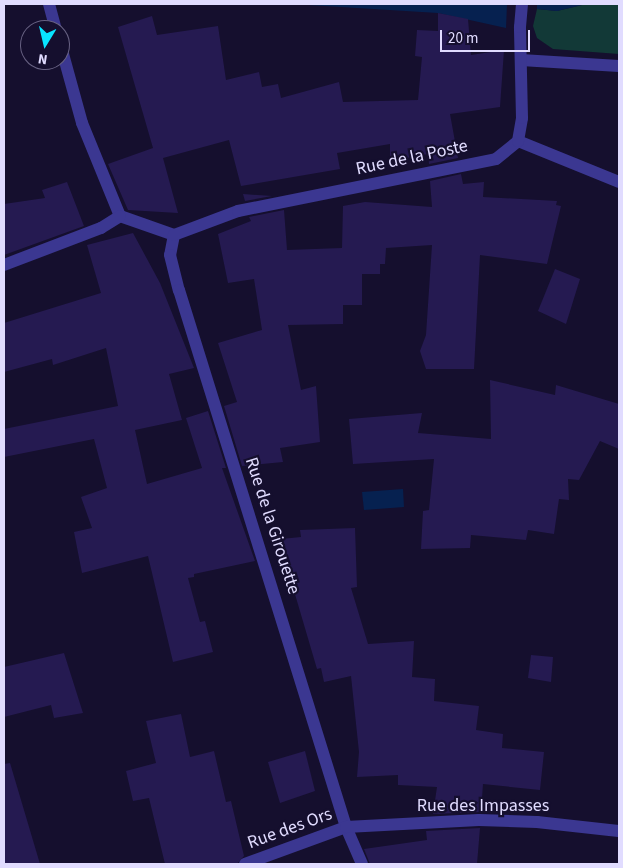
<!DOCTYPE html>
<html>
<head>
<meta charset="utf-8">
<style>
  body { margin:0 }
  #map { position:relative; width:623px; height:868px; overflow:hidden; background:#150f2e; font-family:"Source Sans 3",sans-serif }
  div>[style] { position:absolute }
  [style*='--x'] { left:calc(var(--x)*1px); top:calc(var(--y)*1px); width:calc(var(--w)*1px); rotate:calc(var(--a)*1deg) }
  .green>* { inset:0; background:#123937 }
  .water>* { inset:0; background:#062150 }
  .building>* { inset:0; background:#251a51 }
  .minor>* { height:12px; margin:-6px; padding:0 6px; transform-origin:6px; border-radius:6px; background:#3b3791 }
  span { translate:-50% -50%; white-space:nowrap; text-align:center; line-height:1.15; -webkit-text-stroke:4.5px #150f2e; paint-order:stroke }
  .street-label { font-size:18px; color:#e1dcff }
  .frame { position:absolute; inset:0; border:5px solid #e1dcff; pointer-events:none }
  .north { position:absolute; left:20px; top:20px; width:50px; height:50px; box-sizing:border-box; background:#150f2e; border:1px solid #676182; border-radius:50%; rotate:189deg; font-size:14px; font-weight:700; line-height:20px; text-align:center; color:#e1dcff }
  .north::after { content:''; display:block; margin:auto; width:18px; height:22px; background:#08e5ff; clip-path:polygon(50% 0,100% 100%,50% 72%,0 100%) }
  .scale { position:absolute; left:440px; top:30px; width:90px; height:22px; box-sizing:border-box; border:2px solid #e1dcff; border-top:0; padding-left:6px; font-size:15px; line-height:18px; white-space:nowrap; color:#e1dcff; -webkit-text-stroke:4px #150f2e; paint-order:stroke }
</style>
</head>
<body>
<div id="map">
  <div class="green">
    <i style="clip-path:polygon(586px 4px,619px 4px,619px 54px,553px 49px,537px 38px,533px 26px,537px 9px,557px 11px)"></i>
  </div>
  <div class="water">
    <i style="clip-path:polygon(292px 4px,507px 4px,506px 28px,438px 13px)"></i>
    <i style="clip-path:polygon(537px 4px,586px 4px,557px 11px,537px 9px)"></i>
    <i style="clip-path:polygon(403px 489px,404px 507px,364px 510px,362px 492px)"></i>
  </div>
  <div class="building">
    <i style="clip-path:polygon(438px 13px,468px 19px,471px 55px,504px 50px,500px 107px,450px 114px,458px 158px,429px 164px,428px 154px,390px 161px,390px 144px,337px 153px,340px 169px,241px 186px,229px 140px,163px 158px,178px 213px,128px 210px,108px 164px,153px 148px,118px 27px,152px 16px,157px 35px,218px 26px,226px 80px,259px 72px,262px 87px,278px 84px,281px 98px,339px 82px,343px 102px,418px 100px,422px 57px,415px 56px,417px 30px,438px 31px)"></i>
    <i style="clip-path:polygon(461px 174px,463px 184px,484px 182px,483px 197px,557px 201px,556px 205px,561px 206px,547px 264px,480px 255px,474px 369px,426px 369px,420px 351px,426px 335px,432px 245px,386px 248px,385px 264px,380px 264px,380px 274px,362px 274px,362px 305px,343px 305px,343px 324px,288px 325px,301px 390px,316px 386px,320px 442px,280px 448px,283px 462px,242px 466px,224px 406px,237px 402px,218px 343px,262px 330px,254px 279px,228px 283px,218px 234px,251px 221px,249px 217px,284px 210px,287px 250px,342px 248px,343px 206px,365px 202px,432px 207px,430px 181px)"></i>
    <i style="clip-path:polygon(67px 182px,84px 226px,4px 255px,4px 204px,45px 198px,42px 190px)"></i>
    <i style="clip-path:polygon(243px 194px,272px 196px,245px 201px)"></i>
    <i style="clip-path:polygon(133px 233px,160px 283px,194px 368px,169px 374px,182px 420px,135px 430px,147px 484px,202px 468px,186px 418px,208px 411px,226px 468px,222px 468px,255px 561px,194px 574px,194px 577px,188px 578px,200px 622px,205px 621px,213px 652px,173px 662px,148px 556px,82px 573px,74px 532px,92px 528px,81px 497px,107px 488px,94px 439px,4px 457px,4px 429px,118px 406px,106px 348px,53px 365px,52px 359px,4px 372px,4px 323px,101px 293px,87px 245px)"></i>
    <i style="clip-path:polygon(555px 269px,580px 279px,566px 324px,538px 311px)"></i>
    <i style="clip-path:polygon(490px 380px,555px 395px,556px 385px,619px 404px,619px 449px,600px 441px,579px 480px,568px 479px,569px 500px,559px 499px,554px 534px,528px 530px,526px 540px,471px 535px,470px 548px,421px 549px,423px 511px,429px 510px,434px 459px,353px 464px,349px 419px,422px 413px,418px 433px,491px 439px)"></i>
    <i style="clip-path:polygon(355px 528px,357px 587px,351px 588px,368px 644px,414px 641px,412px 677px,435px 679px,434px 701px,479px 706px,476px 730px,503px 734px,502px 748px,544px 752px,540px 790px,483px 784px,481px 812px,433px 814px,437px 787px,398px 785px,398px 775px,357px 777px,359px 752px,351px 676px,324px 682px,321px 668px,317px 669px,292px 584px,286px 585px,281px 539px,301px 537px,300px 530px)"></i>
    <i style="clip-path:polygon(64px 653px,83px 713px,54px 718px,51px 705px,4px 717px,4px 667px)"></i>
    <i style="clip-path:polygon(531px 655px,553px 657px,551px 682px,528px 678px)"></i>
    <i style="clip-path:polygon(181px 714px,190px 757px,214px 751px,226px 802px,231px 801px,244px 856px,237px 864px,165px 864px,149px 798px,133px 801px,126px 771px,156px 763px,146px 721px)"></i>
    <i style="clip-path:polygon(305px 751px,315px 791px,280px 803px,268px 762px)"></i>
    <i style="clip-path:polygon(10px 763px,40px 864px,4px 864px,4px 764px)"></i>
    <i style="clip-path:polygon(480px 828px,477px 864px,370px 864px,364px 849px,427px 840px,426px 831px)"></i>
  </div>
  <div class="minor">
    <i style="--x:49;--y:4;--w:27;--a:75"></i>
    <i style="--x:60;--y:43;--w:83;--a:74.6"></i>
    <i style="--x:82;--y:123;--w:100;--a:67.8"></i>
    <i style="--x:521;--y:60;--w:98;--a:3.5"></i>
    <i style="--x:518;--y:141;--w:109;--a:22.1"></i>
    <i style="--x:120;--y:216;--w:57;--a:19.4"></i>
    <i style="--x:174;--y:235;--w:20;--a:101"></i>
    <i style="--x:170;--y:255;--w:36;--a:76"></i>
    <i style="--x:179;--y:290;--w:562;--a:72.72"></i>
    <i style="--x:346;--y:827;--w:40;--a:66.6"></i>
    <i style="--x:174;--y:235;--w:68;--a:-20.6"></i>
    <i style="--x:238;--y:211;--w:263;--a:-11.4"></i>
    <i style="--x:496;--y:159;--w:28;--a:-39"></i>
    <i style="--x:518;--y:141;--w:23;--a:-80"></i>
    <i style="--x:522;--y:118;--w:91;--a:-91.3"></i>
    <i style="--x:520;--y:27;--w:23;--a:-85"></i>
    <i style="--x:4;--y:265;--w:104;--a:-20.9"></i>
    <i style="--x:101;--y:228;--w:22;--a:-32"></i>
    <i style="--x:245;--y:864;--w:108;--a:-20.1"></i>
    <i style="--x:346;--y:827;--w:133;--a:-3"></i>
    <i style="--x:479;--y:820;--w:58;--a:2"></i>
    <i style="--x:537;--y:822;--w:82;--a:6.3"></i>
  </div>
  <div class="street-label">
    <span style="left:412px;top:158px;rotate:-12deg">Rue de la Poste</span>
    <span style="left:272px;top:526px;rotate:72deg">Rue de la Girouette</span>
    <span style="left:483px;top:806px">Rue des Impasses</span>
    <span style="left:290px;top:829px;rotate:-20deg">Rue des Ors</span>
  </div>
  <div class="frame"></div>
  <div class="north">N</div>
  <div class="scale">20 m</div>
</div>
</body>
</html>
